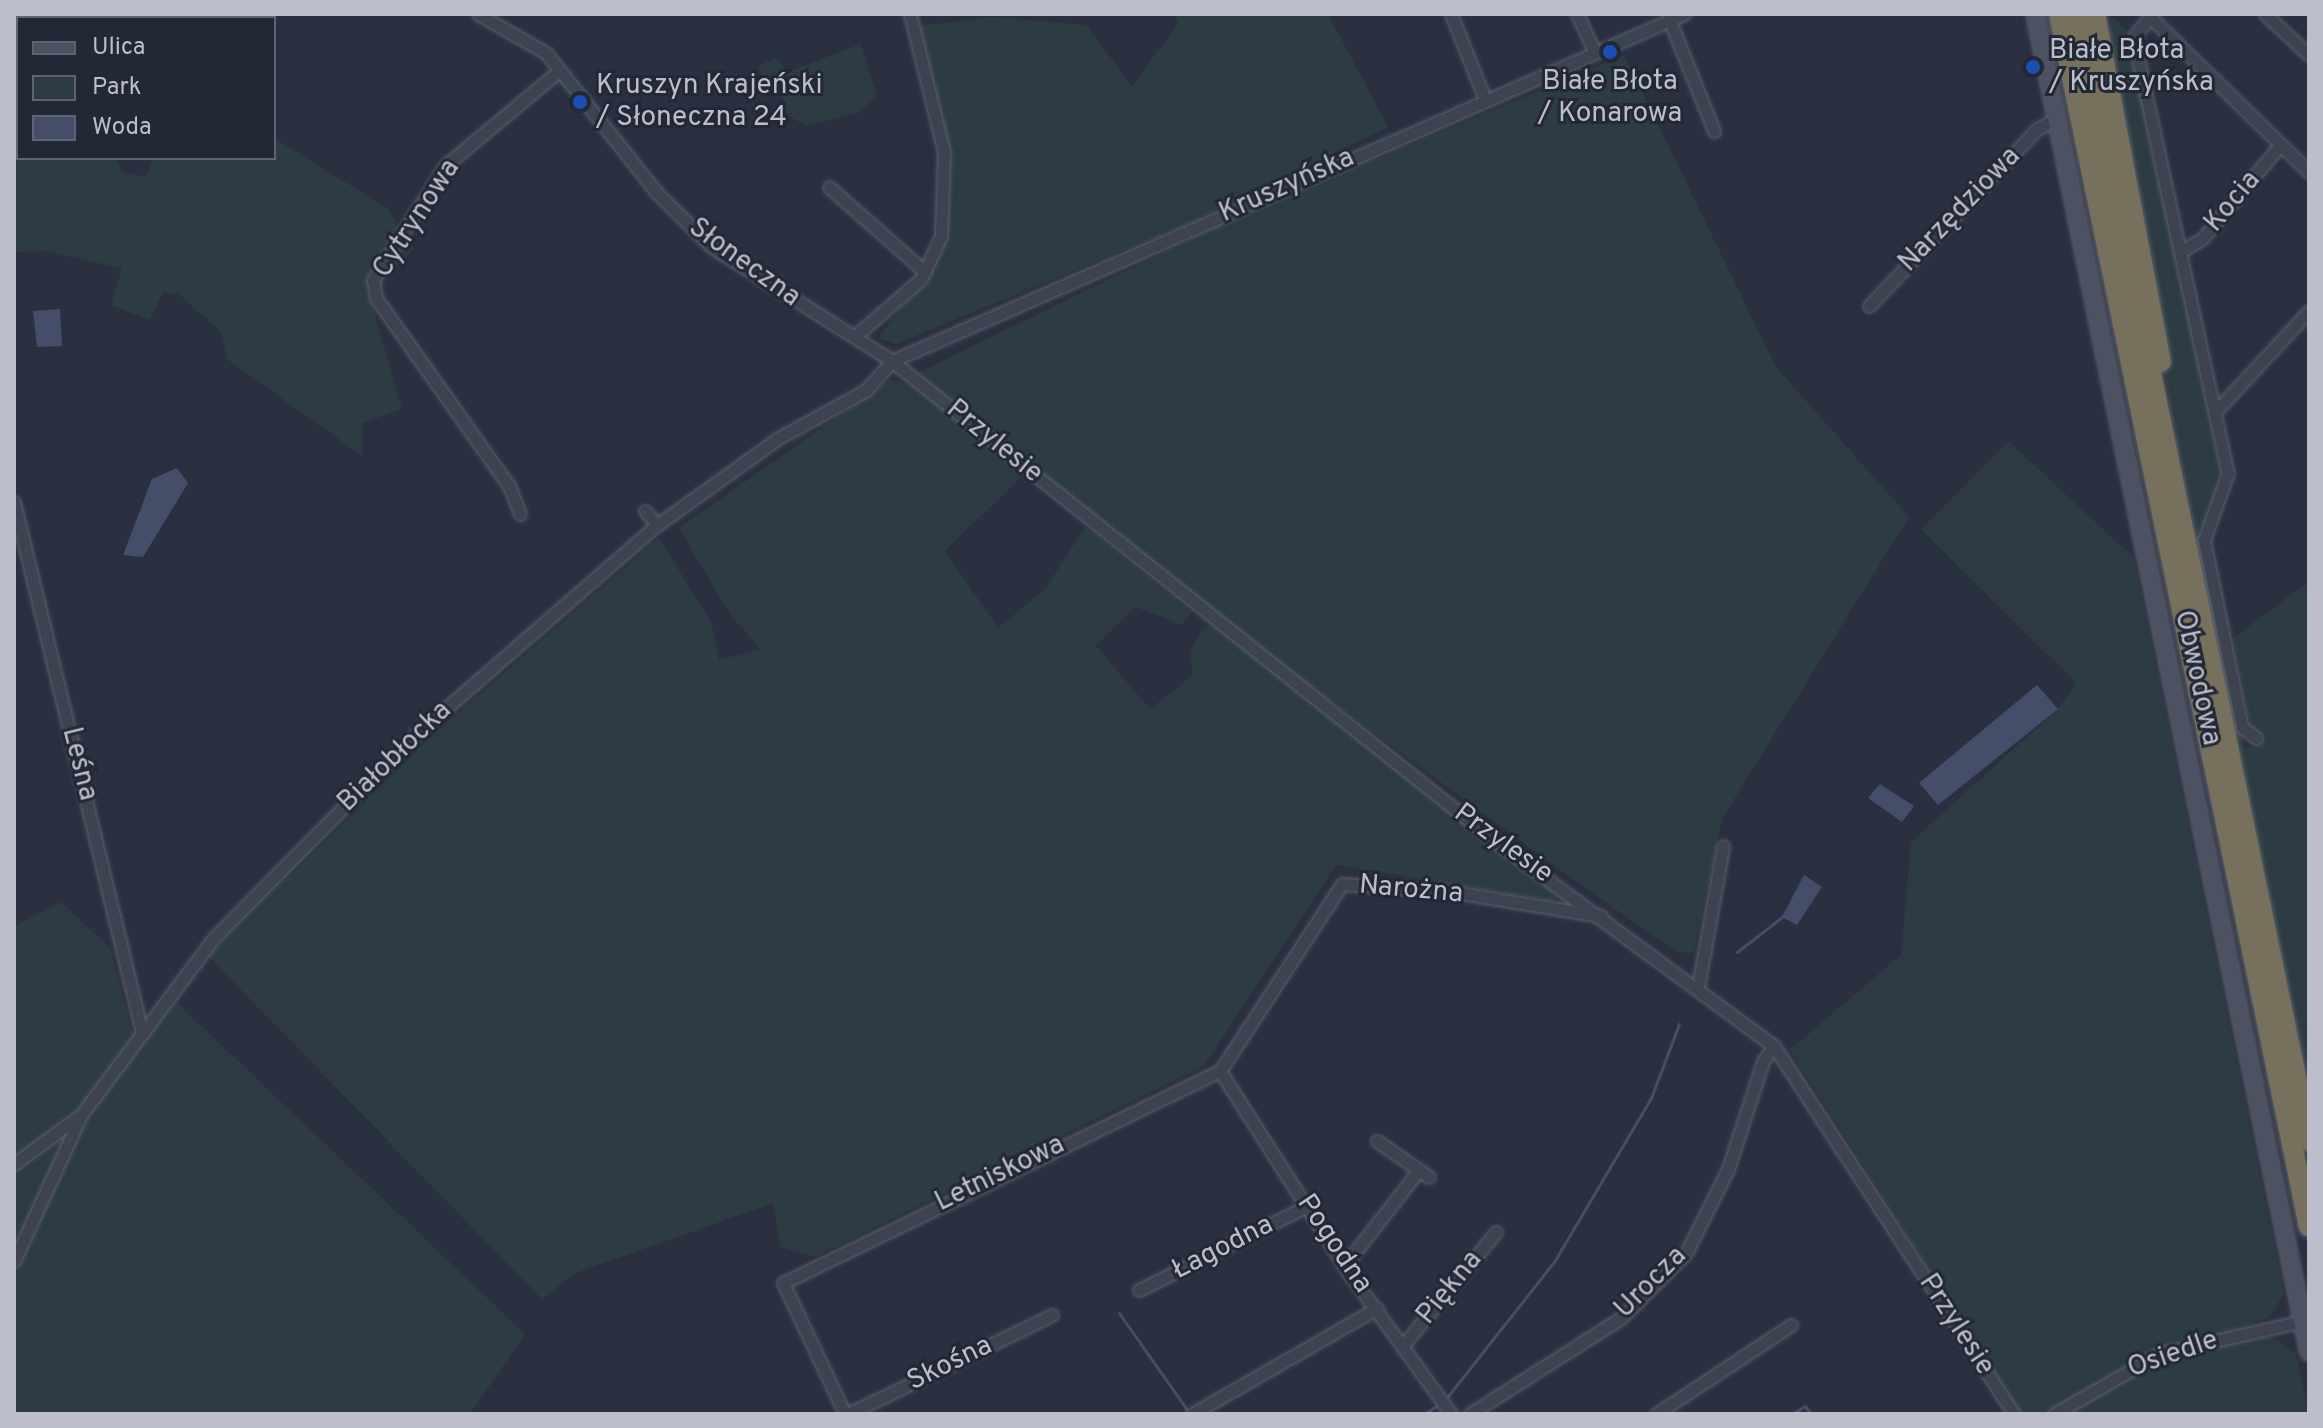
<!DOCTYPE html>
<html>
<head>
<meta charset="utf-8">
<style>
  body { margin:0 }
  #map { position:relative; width:2323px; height:1428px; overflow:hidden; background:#2b3041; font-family:Overpass,sans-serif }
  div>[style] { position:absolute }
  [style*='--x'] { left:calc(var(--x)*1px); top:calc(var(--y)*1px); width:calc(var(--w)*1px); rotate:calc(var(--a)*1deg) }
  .green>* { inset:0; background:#2c3c42 }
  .water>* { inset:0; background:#444e69 }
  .stream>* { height:3px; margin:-1.5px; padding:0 1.5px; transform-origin:1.5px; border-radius:1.5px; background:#444e69 }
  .roads { filter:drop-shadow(0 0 2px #5a5e6b) drop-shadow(0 0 2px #5a5e6b) }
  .street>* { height:11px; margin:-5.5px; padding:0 5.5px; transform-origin:5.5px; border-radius:5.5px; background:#3e4351 }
  .secondary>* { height:16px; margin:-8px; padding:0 8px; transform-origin:8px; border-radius:8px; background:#4d5263 }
  .highway>* { height:20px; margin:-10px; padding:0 10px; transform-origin:10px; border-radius:10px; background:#76705c }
  .dots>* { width:22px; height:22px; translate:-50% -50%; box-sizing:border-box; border:4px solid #232836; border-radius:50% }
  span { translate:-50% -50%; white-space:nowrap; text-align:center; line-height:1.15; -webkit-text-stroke:6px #232836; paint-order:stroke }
  .poi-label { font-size:28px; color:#bcbfcb }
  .left { translate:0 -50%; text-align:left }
  .street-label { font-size:28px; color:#bcbfcb }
  .frame { position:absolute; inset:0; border:16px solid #bcbfcb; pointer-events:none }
  .legend { position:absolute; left:16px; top:16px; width:260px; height:144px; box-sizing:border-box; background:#232836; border:2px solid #606472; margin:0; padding:10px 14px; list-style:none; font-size:24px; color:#bcbfcb }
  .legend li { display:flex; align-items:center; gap:16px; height:40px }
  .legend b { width:40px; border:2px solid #606472 }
</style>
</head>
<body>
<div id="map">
  <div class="green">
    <i style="clip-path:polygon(1175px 14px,1328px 14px,1388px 127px,1201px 218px,1210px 229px,1624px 55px,1776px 367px,1909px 517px,1722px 819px,1694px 952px,1678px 953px,1574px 880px,1261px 650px,1557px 892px,1555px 901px,1336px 865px,1204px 1066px,814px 1257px,781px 1247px,773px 1203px,576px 1273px,542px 1299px,208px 956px,433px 735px,659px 538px,711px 622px,719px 660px,761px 649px,731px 616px,679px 528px,891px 379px,914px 386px,1023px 475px,945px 551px,998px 628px,1045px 589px,1086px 526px,1192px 612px,1182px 625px,1136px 607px,1096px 646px,1150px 709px,1193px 675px,1190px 652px,1203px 627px,1214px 624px,916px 374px,1209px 230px,1200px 219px,896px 344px,878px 338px,943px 251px,947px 151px,919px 26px,992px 17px,1086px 25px,1132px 86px,1178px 24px)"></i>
    <i style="clip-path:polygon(2112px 17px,2130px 33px,2220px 465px,2219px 490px,2199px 532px,2245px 747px,2255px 747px,2233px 638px,2309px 581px,2309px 1097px,2172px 424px,2151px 248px,2108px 37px)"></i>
    <i style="clip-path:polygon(861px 44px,877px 96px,858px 113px,806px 126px,789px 116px,777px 83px,766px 87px,758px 67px,774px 58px,788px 72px)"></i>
    <i style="clip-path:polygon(14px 110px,18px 158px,115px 158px,123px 172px,146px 177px,154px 158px,274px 158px,274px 138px,387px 208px,414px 249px,369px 294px,402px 409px,362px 423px,362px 456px,227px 359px,221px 332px,179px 294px,163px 292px,150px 320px,111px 305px,122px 268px,44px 251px,14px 252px)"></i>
    <i style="clip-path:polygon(2008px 441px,2134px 558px,2284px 1294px,2270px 1316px,2246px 1325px,2250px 1340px,2271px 1336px,2296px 1353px,2309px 1414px,2021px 1414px,1790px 1050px,1901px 955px,1911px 842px,2058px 709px,2076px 683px,1921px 529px)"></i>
    <i style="clip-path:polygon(61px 902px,110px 948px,132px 1030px,142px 1040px,176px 1002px,525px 1334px,470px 1414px,14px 1414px,14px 926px)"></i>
  </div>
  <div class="water">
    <i style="clip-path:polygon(60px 309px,62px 346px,37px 347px,33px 311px)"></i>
    <i style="clip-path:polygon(177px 468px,188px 483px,143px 557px,123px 555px,152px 479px)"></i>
    <i style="clip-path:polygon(2037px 685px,2058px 709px,1938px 805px,1919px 783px)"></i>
    <i style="clip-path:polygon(1880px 784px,1914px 806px,1902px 822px,1868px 798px)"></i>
    <i style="clip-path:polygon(1804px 875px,1822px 887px,1797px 925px,1782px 917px)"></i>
  </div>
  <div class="stream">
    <i style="--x:1737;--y:952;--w:57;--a:-37.9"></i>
    <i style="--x:1119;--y:1313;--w:120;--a:54.9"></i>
    <i style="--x:1448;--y:1396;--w:171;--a:-51.7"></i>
    <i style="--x:1554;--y:1262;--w:191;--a:-59.4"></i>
    <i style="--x:1651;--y:1098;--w:79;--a:-69.3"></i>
    <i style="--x:1424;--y:1414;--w:17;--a:-33"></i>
    <i style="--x:1792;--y:1414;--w:15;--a:-32"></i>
    <i style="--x:1805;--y:1406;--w:10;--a:53"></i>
  </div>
  <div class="roads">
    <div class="street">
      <i style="--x:478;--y:14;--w:78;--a:29.8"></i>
      <i style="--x:546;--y:53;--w:177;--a:51.6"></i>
      <i style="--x:656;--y:192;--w:78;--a:44.5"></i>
      <i style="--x:712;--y:247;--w:213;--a:32.3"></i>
      <i style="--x:892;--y:361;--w:767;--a:38.54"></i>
      <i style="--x:1492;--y:839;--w:350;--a:36.3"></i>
      <i style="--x:1774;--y:1046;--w:439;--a:56.9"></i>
      <i style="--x:1451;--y:14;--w:89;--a:68.3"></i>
      <i style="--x:1577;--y:14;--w:40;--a:65"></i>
      <i style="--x:2152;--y:14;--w:27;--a:129"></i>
      <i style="--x:2135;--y:35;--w:14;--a:86"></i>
      <i style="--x:2136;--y:49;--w:434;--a:77.8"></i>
      <i style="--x:2228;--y:473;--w:71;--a:109.7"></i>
      <i style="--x:2204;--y:540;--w:191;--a:78.5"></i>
      <i style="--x:2242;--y:727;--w:18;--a:38"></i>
      <i style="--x:2265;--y:14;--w:60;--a:43"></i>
      <i style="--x:2150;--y:17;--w:222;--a:44.3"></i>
      <i style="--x:1669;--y:19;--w:121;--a:68.1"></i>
      <i style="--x:829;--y:187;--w:128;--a:41.5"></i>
      <i style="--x:2180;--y:252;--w:26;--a:-31"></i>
      <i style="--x:2202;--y:239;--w:122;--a:-50.3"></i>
      <i style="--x:1869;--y:306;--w:244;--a:-46.5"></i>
      <i style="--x:2037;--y:129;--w:21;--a:-28"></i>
      <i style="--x:854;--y:337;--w:89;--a:-40.9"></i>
      <i style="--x:921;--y:279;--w:47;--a:-65.1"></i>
      <i style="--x:941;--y:236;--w:84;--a:-88"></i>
      <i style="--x:944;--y:152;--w:142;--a:-103.8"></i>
      <i style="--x:2215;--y:412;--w:138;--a:-47.1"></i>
      <i style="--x:14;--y:502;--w:541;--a:76.43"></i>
      <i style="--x:645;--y:511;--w:18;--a:49"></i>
      <i style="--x:520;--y:514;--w:30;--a:-111"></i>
      <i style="--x:509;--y:486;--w:230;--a:-125.3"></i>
      <i style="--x:376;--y:298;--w:18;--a:-99"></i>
      <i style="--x:373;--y:280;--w:136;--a:-57.6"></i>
      <i style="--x:446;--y:165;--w:148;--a:-39.8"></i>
      <i style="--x:1698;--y:987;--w:143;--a:-79.9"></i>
      <i style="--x:1220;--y:1071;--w:223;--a:-56.9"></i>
      <i style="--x:1342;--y:884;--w:106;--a:3.8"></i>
      <i style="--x:1448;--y:891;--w:155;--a:9.3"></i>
      <i style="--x:1220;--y:1071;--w:231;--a:57.5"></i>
      <i style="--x:1344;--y:1266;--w:183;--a:54.1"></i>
      <i style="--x:1377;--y:1141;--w:63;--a:34.7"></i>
      <i style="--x:14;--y:1164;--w:79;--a:-36.3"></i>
      <i style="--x:14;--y:1261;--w:161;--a:-65.3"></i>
      <i style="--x:81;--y:1115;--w:220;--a:-53.1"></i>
      <i style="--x:213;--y:939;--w:286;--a:-45.3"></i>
      <i style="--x:414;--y:736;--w:322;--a:-41"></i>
      <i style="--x:657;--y:525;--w:148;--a:-35.6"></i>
      <i style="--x:777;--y:439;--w:102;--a:-28.8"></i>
      <i style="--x:866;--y:390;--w:39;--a:-48"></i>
      <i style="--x:892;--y:361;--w:865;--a:-23.66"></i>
      <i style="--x:1344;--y:1266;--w:122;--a:-52"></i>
      <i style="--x:1139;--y:1290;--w:188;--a:-26.6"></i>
      <i style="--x:1404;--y:1344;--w:145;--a:-50.6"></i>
      <i style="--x:845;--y:1414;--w:145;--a:-115.3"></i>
      <i style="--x:783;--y:1283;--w:486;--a:-25.9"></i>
      <i style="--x:848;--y:1414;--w:227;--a:-25.9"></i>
      <i style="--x:1192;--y:1414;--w:213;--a:-29.8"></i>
      <i style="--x:1470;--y:1414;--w:180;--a:-32.5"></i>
      <i style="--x:1622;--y:1317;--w:91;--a:-45"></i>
      <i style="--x:1686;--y:1253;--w:94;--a:-63.4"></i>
      <i style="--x:1728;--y:1169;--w:114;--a:-72"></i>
      <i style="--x:1763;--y:1061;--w:19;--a:-54"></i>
      <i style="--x:1656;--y:1414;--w:162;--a:-33.4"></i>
      <i style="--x:2054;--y:1414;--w:123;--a:-29.7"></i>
      <i style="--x:2161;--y:1353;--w:146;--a:-12.7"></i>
    </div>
    <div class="secondary">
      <i style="--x:2035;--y:14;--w:1366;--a:78.43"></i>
    </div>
    <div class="highway">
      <i style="--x:2059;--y:14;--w:1238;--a:78.35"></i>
      <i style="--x:2077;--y:14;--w:1150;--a:78.36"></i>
      <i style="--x:2095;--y:14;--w:354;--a:79.3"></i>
    </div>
  </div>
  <div class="dots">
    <i style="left:1610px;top:52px;background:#1a4fb4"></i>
    <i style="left:2033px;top:67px;background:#1a4fb4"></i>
    <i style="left:580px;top:102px;background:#1a4fb4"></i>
  </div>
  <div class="poi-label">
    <span class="left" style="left:2049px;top:67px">Białe Błota<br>/ Kruszyńska</span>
    <span style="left:1610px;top:98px">Białe Błota<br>/ Konarowa</span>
    <span class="left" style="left:596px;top:102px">Kruszyn Krajeński<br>/ Słoneczna 24</span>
  </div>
  <div class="street-label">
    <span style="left:1287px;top:186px;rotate:-24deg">Kruszyńska</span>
    <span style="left:2233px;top:202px;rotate:-50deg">Kocia</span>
    <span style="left:1960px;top:210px;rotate:-46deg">Narzędziowa</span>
    <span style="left:417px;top:219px;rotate:-57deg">Cytrynowa</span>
    <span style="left:744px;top:263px;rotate:36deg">Słoneczna</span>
    <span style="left:994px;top:442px;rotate:39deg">Przylesie</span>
    <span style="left:2197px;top:678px;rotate:78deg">Obwodowa</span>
    <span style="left:395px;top:757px;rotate:-44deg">Białobłocka</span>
    <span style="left:79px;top:764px;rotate:76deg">Leśna</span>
    <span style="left:1503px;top:844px;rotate:36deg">Przylesie</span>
    <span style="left:1411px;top:890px;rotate:5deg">Narożna</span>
    <span style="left:1000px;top:1174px;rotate:-26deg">Letniskowa</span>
    <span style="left:1334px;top:1244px;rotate:56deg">Pogodna</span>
    <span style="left:1223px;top:1248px;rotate:-27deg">Łagodna</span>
    <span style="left:1651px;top:1283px;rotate:-45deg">Urocza</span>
    <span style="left:1450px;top:1288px;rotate:-51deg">Piękna</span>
    <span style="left:1956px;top:1325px;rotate:57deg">Przylesie</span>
    <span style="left:2173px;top:1355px;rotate:-19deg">Osiedle</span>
    <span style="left:950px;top:1364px;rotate:-26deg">Skośna</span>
  </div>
  <div class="frame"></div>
  <ul class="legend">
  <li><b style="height:10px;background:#4d5263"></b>Ulica</li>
  <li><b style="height:22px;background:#2c3c42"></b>Park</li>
  <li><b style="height:22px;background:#444e69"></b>Woda</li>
  </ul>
</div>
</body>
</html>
